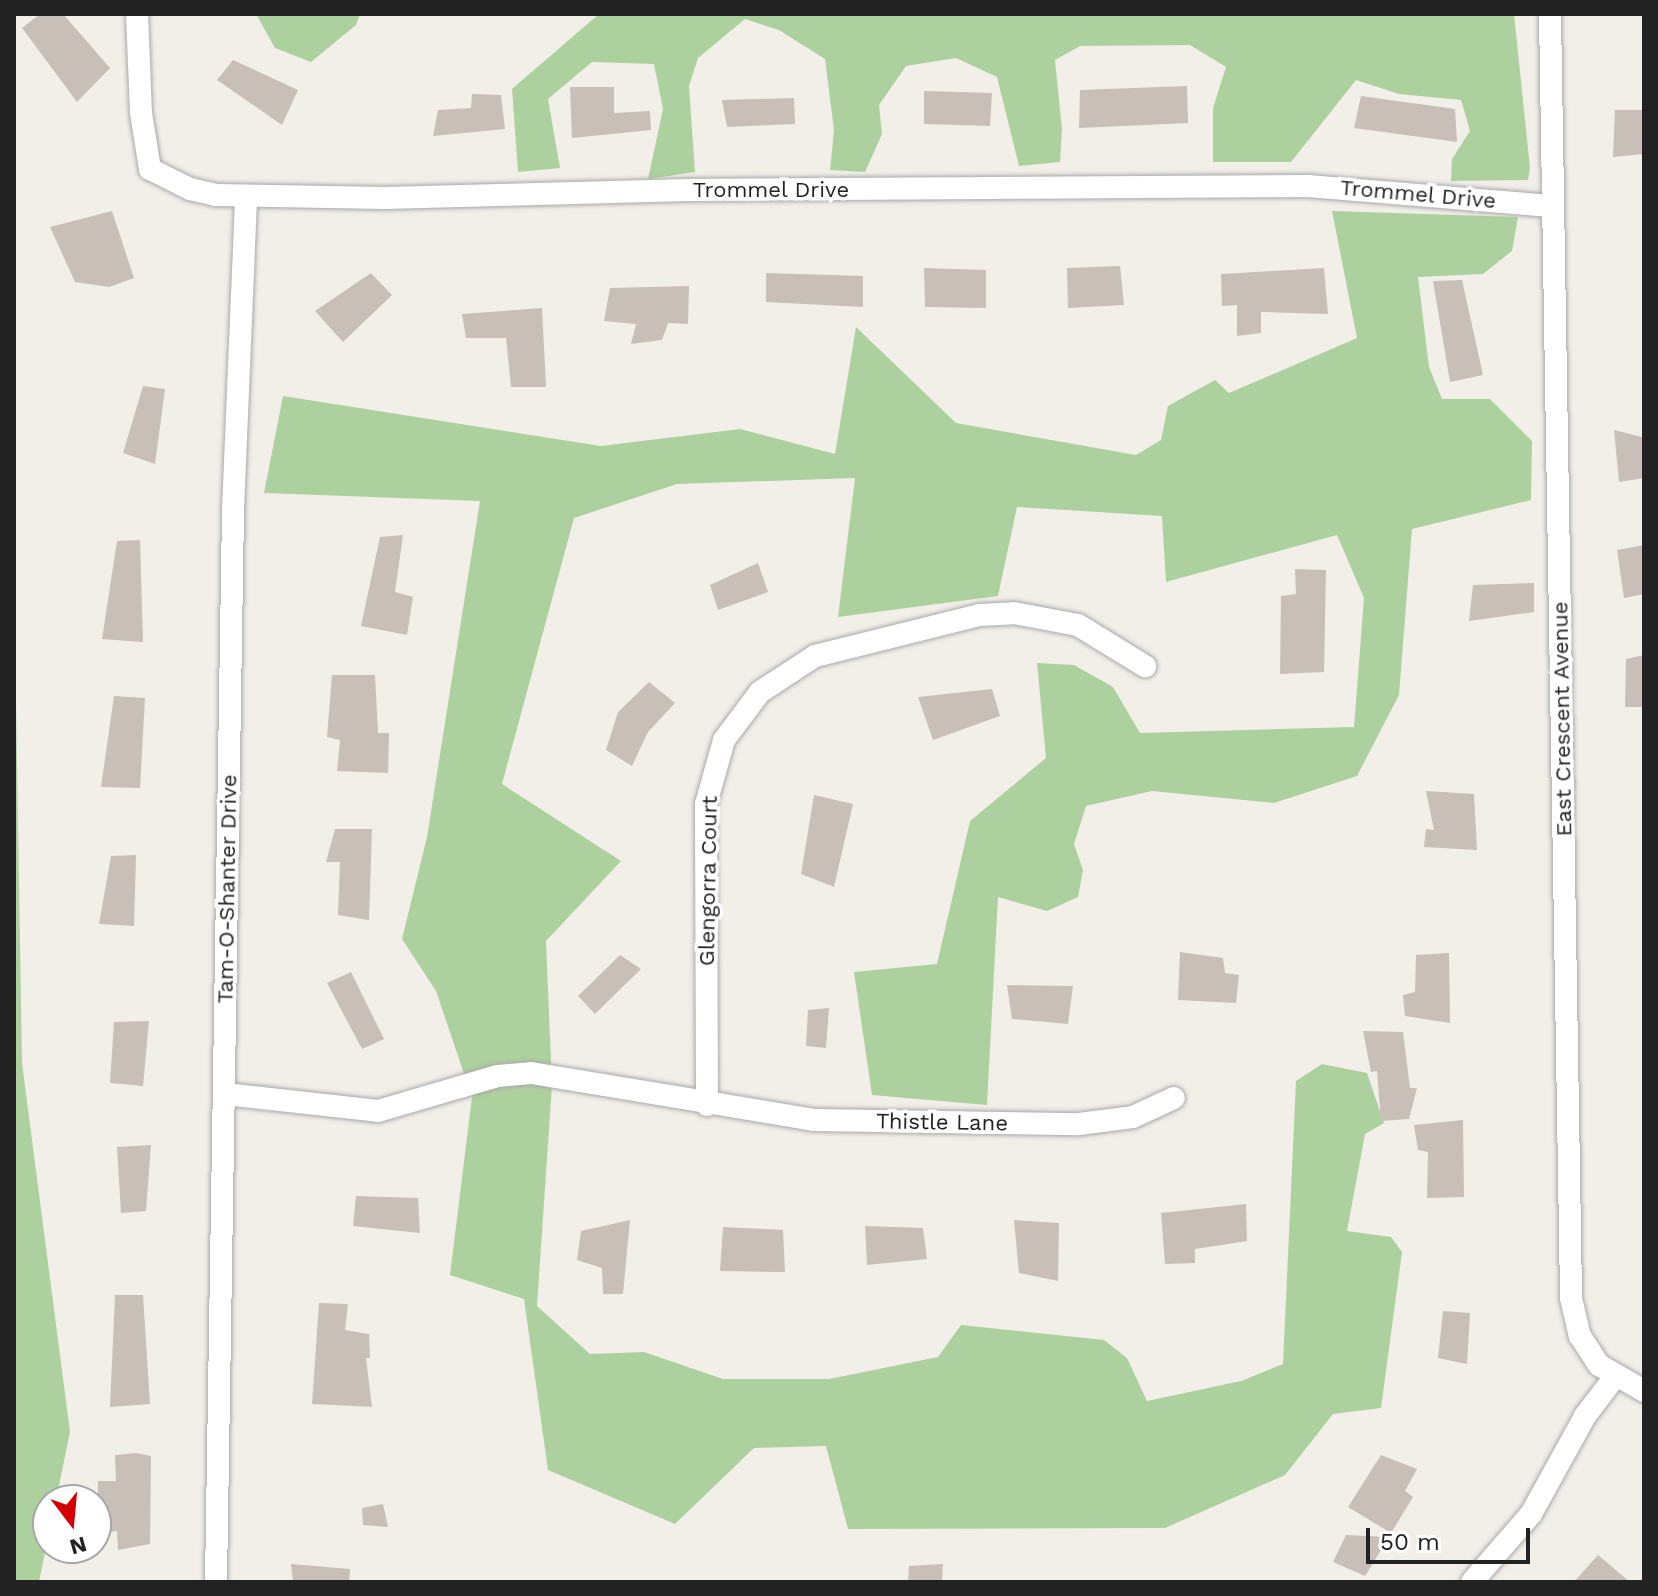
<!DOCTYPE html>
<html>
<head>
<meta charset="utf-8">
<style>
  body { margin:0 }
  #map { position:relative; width:1658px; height:1596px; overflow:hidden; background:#f2efe9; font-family:"Work Sans",sans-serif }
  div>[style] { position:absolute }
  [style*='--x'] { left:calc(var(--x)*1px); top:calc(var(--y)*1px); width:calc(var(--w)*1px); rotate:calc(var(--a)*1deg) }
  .forest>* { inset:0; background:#add19e }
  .building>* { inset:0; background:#c7bfb8 }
  .roads { filter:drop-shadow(0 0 2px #a9a9a9) drop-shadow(0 0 2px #a9a9a9) }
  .minor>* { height:22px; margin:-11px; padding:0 11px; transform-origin:11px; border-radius:11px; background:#fff }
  span { translate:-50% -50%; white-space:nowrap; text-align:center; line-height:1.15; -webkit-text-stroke:7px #fff; paint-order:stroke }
  .street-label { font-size:22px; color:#222 }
  .frame { position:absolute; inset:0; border:16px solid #222; pointer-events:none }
  .north { position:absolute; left:32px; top:1484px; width:80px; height:80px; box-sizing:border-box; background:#fff; border:2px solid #a7a7a7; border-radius:50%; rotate:164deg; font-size:22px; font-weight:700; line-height:32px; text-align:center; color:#222 }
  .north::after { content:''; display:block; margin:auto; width:28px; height:36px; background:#d40000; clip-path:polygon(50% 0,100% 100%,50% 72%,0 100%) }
  .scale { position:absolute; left:1366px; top:1528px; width:164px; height:36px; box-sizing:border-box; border:4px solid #222; border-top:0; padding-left:10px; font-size:24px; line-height:28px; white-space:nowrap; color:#222; -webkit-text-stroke:6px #fff; paint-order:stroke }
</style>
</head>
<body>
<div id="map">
  <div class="forest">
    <i style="clip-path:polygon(256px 14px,360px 14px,356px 25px,311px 62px,275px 48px)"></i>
    <i style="clip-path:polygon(599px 14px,1514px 14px,1530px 168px,1528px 180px,1451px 181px,1452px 159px,1470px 131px,1461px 100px,1399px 94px,1356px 80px,1291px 162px,1213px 162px,1213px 108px,1226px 67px,1190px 45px,1080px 46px,1055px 60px,1062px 129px,1060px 162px,1019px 166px,997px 77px,956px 58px,906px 66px,879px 105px,882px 134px,865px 172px,830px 170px,834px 130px,825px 59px,779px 30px,745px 19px,698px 58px,689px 86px,695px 172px,648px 179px,663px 109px,654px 64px,592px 62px,548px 99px,560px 168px,518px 172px,512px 89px)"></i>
    <i style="clip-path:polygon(1332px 211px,1518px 217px,1512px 251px,1483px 274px,1418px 277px,1429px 367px,1442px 399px,1490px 399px,1532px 441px,1531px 500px,1412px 529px,1399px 695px,1357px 776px,1274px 803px,1152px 791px,1086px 806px,1074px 844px,1083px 870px,1078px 897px,1047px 911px,998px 897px,987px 1105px,872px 1095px,854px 972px,937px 964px,970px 821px,1046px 758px,1037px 663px,1074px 665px,1113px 687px,1140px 733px,1354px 727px,1364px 598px,1337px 535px,1166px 582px,1162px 516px,1017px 507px,998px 596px,838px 617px,855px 478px,677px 484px,574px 518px,502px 784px,621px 861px,546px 941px,552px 1085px,537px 1306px,590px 1354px,644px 1352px,723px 1379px,829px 1379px,938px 1357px,961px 1325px,1104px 1340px,1127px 1358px,1147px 1401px,1241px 1381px,1283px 1364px,1296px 1081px,1322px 1064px,1367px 1073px,1384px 1123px,1365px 1134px,1347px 1231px,1391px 1237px,1402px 1252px,1381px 1408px,1333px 1414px,1285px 1475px,1165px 1528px,848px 1529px,826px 1446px,754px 1448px,675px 1524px,548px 1470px,524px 1299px,450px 1275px,472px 1097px,436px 991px,402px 939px,427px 837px,480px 501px,264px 493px,283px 396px,601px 446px,740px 429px,835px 454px,856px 327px,956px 423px,1136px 455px,1161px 440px,1168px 406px,1215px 380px,1229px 393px,1357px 338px)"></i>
    <i style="clip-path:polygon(14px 580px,22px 1063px,70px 1432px,56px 1500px,48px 1500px,48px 1538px,39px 1582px,14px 1582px)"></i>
  </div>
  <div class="building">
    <i style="clip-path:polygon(40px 14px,63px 14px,110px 68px,77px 102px,22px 28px)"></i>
    <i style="clip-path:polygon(233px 60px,298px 90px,282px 125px,217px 80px)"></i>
    <i style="clip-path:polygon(1187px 86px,1188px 123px,1079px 128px,1080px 90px)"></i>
    <i style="clip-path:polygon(570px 87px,614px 87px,614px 113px,650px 111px,651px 130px,572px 138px)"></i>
    <i style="clip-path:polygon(924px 91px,992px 93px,990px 126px,924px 124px)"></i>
    <i style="clip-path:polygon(472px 94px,501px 95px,505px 129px,433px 136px,438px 110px,471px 108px)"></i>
    <i style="clip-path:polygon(1361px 96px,1455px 109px,1457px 142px,1354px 128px)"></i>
    <i style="clip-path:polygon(794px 98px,795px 124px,727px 127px,722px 100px)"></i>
    <i style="clip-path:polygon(1615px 110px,1644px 110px,1644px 154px,1613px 157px)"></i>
    <i style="clip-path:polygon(112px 211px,134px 278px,109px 287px,75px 282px,50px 227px)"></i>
    <i style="clip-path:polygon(1120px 266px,1124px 305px,1068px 308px,1067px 268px)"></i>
    <i style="clip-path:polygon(924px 268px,986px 270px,986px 308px,925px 307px)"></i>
    <i style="clip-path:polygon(1324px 268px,1328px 314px,1261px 312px,1261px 333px,1237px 336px,1237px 305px,1222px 306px,1221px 274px)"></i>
    <i style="clip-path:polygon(371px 273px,392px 295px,343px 342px,315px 311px)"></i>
    <i style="clip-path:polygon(766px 273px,863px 276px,863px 307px,766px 302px)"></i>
    <i style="clip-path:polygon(1462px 280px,1483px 375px,1450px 382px,1433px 281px)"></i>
    <i style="clip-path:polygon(689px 286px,688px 324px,668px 323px,662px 340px,631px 344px,636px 324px,604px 321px,610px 288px)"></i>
    <i style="clip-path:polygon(542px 308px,546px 387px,511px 387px,506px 338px,466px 338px,462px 314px)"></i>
    <i style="clip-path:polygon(143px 386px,165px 389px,155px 464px,123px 453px)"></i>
    <i style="clip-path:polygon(1614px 430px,1642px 437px,1644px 478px,1619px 482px)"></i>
    <i style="clip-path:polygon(403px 535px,395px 592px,413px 597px,407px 635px,361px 626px,380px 537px)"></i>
    <i style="clip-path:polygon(140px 540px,143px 642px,102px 639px,117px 541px)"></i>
    <i style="clip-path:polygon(1644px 545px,1644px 594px,1624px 598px,1617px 550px)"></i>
    <i style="clip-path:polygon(758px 563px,768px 592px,718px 610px,710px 585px)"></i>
    <i style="clip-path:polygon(1295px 569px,1326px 570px,1324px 672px,1280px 674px,1281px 596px,1296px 594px)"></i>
    <i style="clip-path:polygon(1534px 583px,1534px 612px,1469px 621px,1473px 585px)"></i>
    <i style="clip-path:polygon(1644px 655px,1644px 707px,1625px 707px,1626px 659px)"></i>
    <i style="clip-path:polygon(332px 675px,375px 675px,378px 733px,389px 733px,388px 773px,337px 771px,340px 740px,327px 737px)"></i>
    <i style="clip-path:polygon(649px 682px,675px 703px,648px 732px,632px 766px,606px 750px,618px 712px)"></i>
    <i style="clip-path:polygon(992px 689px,1000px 716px,933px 740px,918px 697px)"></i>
    <i style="clip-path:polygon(114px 696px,145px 698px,140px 788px,101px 787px)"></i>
    <i style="clip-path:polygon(1426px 791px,1474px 794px,1477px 850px,1424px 847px,1426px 829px,1434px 830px)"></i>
    <i style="clip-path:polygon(814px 795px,853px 804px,834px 887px,801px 874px)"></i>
    <i style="clip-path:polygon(335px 829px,372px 829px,369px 920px,338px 915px,340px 862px,326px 862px)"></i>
    <i style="clip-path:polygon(136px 855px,134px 926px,99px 924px,111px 856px)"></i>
    <i style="clip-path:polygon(1180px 952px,1223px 958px,1225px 973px,1239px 975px,1236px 1003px,1178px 1000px)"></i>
    <i style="clip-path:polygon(1449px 953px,1450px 1023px,1405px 1016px,1403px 995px,1415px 992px,1416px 955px)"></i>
    <i style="clip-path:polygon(620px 955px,641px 969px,595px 1014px,578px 996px)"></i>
    <i style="clip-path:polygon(351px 972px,384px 1039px,362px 1049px,327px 983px)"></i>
    <i style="clip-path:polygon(1007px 985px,1073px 986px,1068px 1024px,1012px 1019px)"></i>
    <i style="clip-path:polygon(829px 1008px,826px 1048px,806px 1046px,808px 1010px)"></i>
    <i style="clip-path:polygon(149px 1021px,143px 1086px,110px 1083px,114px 1022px)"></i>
    <i style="clip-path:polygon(1363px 1031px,1403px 1032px,1410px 1088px,1417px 1088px,1409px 1119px,1381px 1121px,1377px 1071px,1371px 1072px)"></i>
    <i style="clip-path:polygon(1463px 1120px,1464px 1197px,1427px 1198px,1428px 1152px,1418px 1150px,1414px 1125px)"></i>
    <i style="clip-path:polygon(151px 1145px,146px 1211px,121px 1213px,117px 1147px)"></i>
    <i style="clip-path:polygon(356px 1196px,418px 1198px,420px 1233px,353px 1226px)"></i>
    <i style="clip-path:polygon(1246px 1204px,1247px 1241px,1195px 1249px,1195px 1263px,1165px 1264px,1161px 1213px)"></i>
    <i style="clip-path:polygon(630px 1220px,623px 1294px,603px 1294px,602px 1268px,577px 1260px,581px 1231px)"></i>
    <i style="clip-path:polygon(1014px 1220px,1059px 1223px,1058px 1281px,1019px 1273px)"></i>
    <i style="clip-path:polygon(865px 1226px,923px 1228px,927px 1259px,867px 1265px)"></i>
    <i style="clip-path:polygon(723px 1227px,783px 1230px,785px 1272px,720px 1271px)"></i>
    <i style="clip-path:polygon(115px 1295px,143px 1295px,150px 1404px,110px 1407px)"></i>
    <i style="clip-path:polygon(319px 1303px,348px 1304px,345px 1330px,369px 1334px,370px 1358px,366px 1358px,372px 1407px,312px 1404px)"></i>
    <i style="clip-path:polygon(1443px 1311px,1470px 1313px,1467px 1364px,1438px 1358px)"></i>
    <i style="clip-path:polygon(136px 1453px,151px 1456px,150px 1544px,118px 1550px,117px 1531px,98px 1534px,98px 1481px,116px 1481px,115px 1455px)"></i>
    <i style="clip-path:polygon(1381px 1455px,1417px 1469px,1405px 1491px,1413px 1497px,1391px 1533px,1348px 1507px)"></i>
    <i style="clip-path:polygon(383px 1504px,388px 1527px,363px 1525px,362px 1508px)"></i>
    <i style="clip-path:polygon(1346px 1535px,1389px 1537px,1365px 1576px,1333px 1562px)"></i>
    <i style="clip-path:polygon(1598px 1555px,1630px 1582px,1574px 1582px)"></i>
    <i style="clip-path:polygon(291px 1564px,350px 1569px,349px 1582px,293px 1582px)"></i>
    <i style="clip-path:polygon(943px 1564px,942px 1582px,908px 1582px,909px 1566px)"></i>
  </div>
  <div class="roads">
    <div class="minor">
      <i style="--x:137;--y:14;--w:99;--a:87.7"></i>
      <i style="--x:141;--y:113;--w:57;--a:80.9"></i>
      <i style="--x:150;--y:169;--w:45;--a:26.6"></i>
      <i style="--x:190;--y:189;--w:27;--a:13"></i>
      <i style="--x:216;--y:195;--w:169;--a:1"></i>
      <i style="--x:385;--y:198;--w:303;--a:-1.5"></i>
      <i style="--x:688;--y:190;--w:620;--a:-0.37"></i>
      <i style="--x:1308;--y:186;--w:244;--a:4.7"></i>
      <i style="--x:1550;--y:14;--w:1284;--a:89.06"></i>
      <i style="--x:1571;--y:1298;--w:39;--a:77"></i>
      <i style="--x:1580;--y:1336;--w:35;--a:57"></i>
      <i style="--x:1599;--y:1365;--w:52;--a:30"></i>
      <i style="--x:225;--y:1094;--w:154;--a:6.3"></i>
      <i style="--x:378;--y:1111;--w:125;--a:-16.3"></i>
      <i style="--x:498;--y:1076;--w:33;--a:-5"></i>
      <i style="--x:531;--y:1073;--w:288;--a:9.4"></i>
      <i style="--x:815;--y:1120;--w:264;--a:0.9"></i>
      <i style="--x:1079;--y:1124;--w:54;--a:-7.4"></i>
      <i style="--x:1133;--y:1117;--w:45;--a:-24.9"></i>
      <i style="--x:707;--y:1105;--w:301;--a:-90.2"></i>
      <i style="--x:706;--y:804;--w:66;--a:-74.3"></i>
      <i style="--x:724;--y:740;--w:60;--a:-53.1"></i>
      <i style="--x:760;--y:692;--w:66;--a:-33.2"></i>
      <i style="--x:815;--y:656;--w:169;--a:-14"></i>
      <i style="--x:979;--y:615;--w:35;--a:-3"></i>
      <i style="--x:1014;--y:613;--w:65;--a:10.6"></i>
      <i style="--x:1078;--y:625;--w:79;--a:31.5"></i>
      <i style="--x:216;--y:1582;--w:1072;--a:-89.09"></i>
      <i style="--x:233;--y:510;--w:313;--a:-87.6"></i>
      <i style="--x:1472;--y:1582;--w:90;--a:-49.1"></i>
      <i style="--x:1531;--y:1514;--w:112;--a:-61.1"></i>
      <i style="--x:1585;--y:1416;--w:48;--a:-52.7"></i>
    </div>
  </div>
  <div class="street-label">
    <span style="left:771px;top:190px">Trommel Drive</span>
    <span style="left:1418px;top:194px;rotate:5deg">Trommel Drive</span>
    <span style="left:1562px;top:719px;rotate:-91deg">East Crescent Avenue</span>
    <span style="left:708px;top:881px;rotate:-89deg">Glengorra Court</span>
    <span style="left:227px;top:889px;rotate:-89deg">Tam-O-Shanter Drive</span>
    <span style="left:942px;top:1122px;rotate:1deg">Thistle Lane</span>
  </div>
  <div class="frame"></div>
  <div class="north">N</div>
  <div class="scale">50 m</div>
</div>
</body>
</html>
